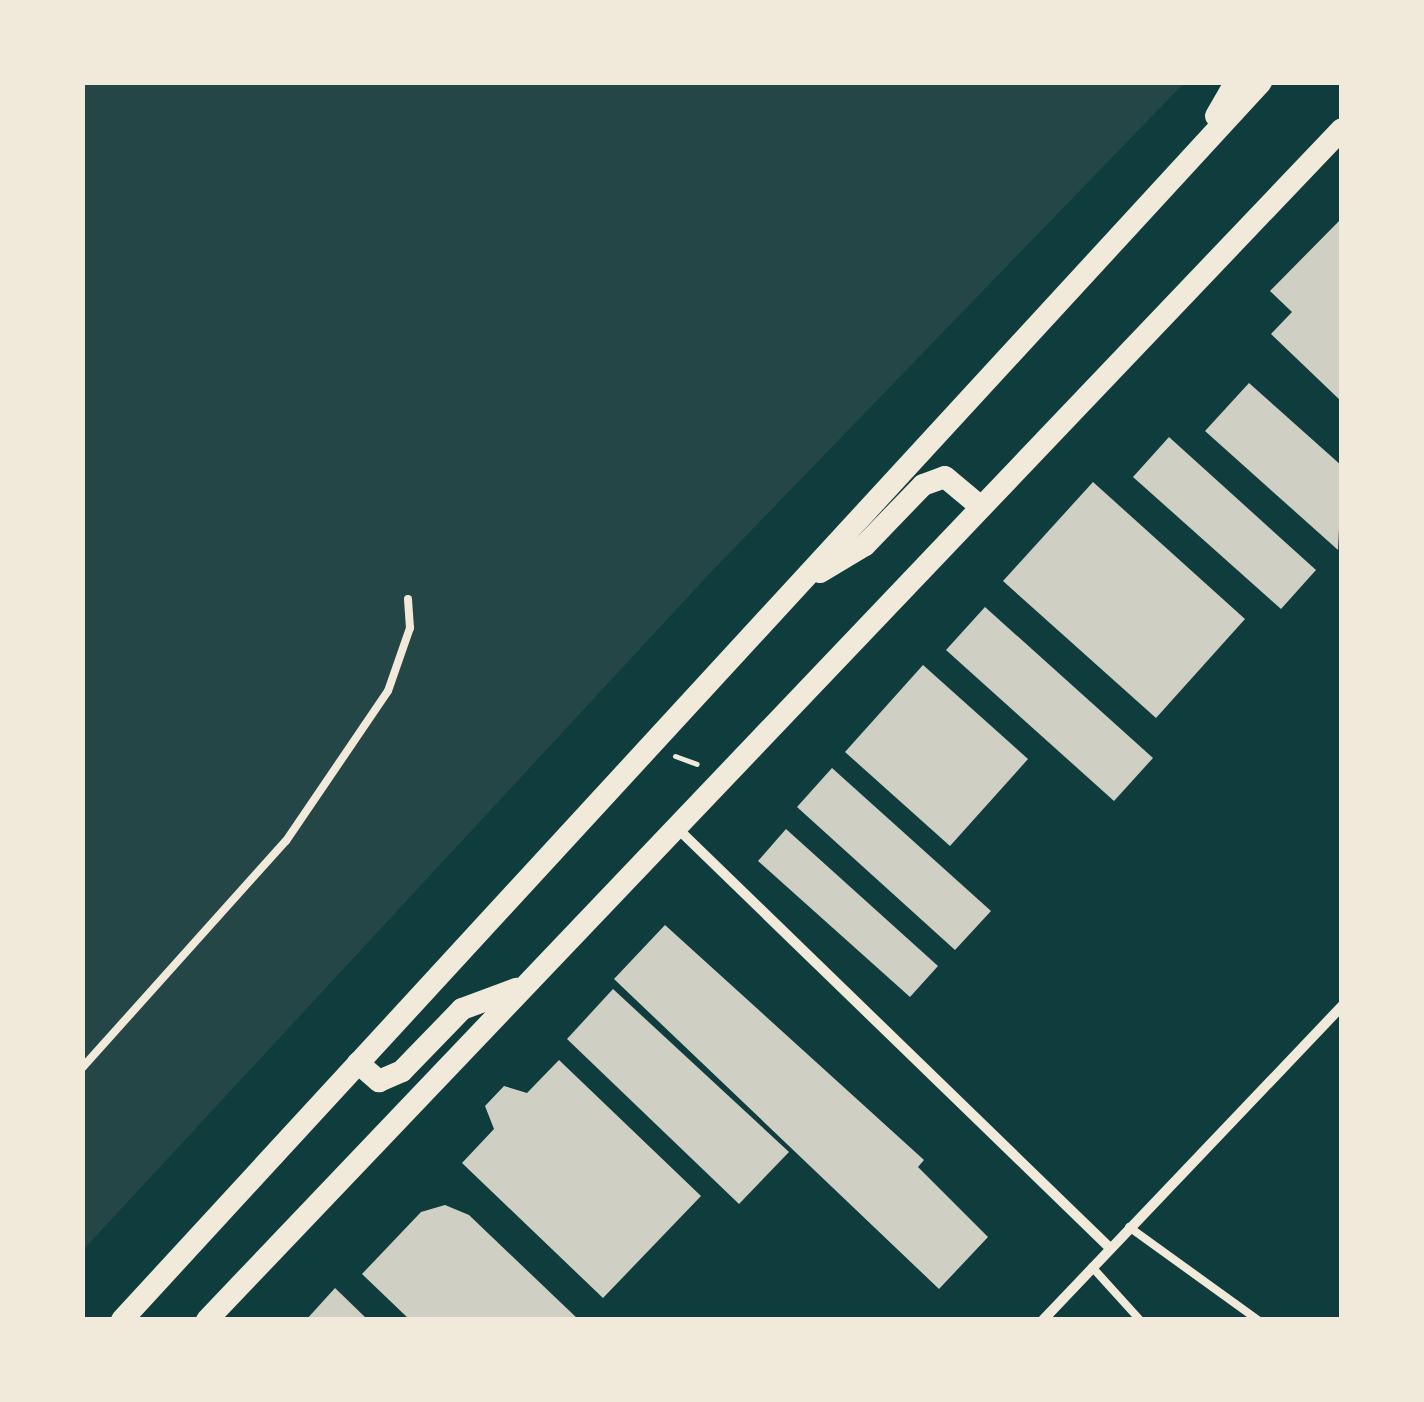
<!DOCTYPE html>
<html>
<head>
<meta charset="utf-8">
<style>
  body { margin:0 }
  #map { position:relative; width:1424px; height:1402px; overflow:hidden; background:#0f3d3e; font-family:Arial,sans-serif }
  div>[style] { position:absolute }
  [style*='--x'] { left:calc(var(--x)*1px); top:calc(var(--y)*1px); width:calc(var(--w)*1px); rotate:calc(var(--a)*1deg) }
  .green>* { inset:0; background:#244646 }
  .building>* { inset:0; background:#cfcfc3 }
  .path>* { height:5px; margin:-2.5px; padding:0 2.5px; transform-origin:2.5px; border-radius:2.5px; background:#f1e9da }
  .service>* { height:8px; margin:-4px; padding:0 4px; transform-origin:4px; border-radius:4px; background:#f1e9da }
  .minor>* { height:10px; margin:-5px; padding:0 5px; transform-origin:5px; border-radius:5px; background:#f1e9da }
  .trunk>* { height:22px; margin:-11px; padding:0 11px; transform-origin:11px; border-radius:11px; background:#f1e9da }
  span { translate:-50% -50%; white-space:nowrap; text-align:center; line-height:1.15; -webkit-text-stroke:8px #f1e9da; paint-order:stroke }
  .frame { position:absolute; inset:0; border:85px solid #f1e9da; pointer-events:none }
</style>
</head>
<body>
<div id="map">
  <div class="green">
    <i style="clip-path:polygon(83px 83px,1184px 83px,711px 572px,83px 1250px)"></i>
  </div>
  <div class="building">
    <i style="clip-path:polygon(1342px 218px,1342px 402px,1271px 334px,1292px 312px,1270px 291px)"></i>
    <i style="clip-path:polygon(1249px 383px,1342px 466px,1338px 550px,1205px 431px)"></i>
    <i style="clip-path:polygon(1169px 437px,1316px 570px,1281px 609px,1133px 477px)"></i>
    <i style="clip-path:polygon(1093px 482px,1245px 619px,1156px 718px,1003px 581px)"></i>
    <i style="clip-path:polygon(985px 607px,1153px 758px,1114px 801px,946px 650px)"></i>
    <i style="clip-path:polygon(923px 665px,1028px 759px,950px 846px,845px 752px)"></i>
    <i style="clip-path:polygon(832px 768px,991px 911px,955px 950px,797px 807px)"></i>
    <i style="clip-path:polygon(786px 829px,938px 966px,910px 997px,758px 861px)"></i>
    <i style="clip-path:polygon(665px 925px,924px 1160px,918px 1167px,988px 1237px,939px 1289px,614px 979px)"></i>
    <i style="clip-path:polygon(613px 989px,789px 1152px,739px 1204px,567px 1039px)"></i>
    <i style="clip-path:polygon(559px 1060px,701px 1196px,603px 1298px,462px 1163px,494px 1129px,485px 1106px,504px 1086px,527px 1093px)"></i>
    <i style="clip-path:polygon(445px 1205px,469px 1215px,579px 1320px,410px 1320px,362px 1274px,421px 1212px)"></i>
    <i style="clip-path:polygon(335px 1288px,368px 1320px,306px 1320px)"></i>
  </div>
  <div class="path">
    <i style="--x:675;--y:756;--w:23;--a:20"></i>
  </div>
  <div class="service">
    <i style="--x:82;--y:1068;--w:305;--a:-48.1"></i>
    <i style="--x:286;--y:841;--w:181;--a:-55.8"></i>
    <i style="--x:388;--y:691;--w:67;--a:-70.8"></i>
    <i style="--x:410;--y:628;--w:29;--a:-94"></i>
    <i style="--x:1129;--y:1227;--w:159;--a:35.8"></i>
    <i style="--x:1092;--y:1267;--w:72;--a:47.8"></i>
  </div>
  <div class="minor">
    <i style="--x:677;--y:828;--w:603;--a:44.13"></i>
    <i style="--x:1043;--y:1320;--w:434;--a:-46.4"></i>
  </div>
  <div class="trunk">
    <i style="--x:1216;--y:116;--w:39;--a:-60"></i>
    <i style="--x:820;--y:572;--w:52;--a:-31"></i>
    <i style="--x:865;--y:545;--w:83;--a:-46"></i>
    <i style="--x:923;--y:485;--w:23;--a:-20"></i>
    <i style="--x:945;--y:477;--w:47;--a:39.8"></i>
    <i style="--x:358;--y:1063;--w:28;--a:41"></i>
    <i style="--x:379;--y:1081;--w:25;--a:-23"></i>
    <i style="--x:402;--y:1071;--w:86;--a:-45.9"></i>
    <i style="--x:462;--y:1009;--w:58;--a:-20.3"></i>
    <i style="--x:122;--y:1320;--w:1682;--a:-47.38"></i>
    <i style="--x:207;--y:1320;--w:1645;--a:-46.38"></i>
  </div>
  <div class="frame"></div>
</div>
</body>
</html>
